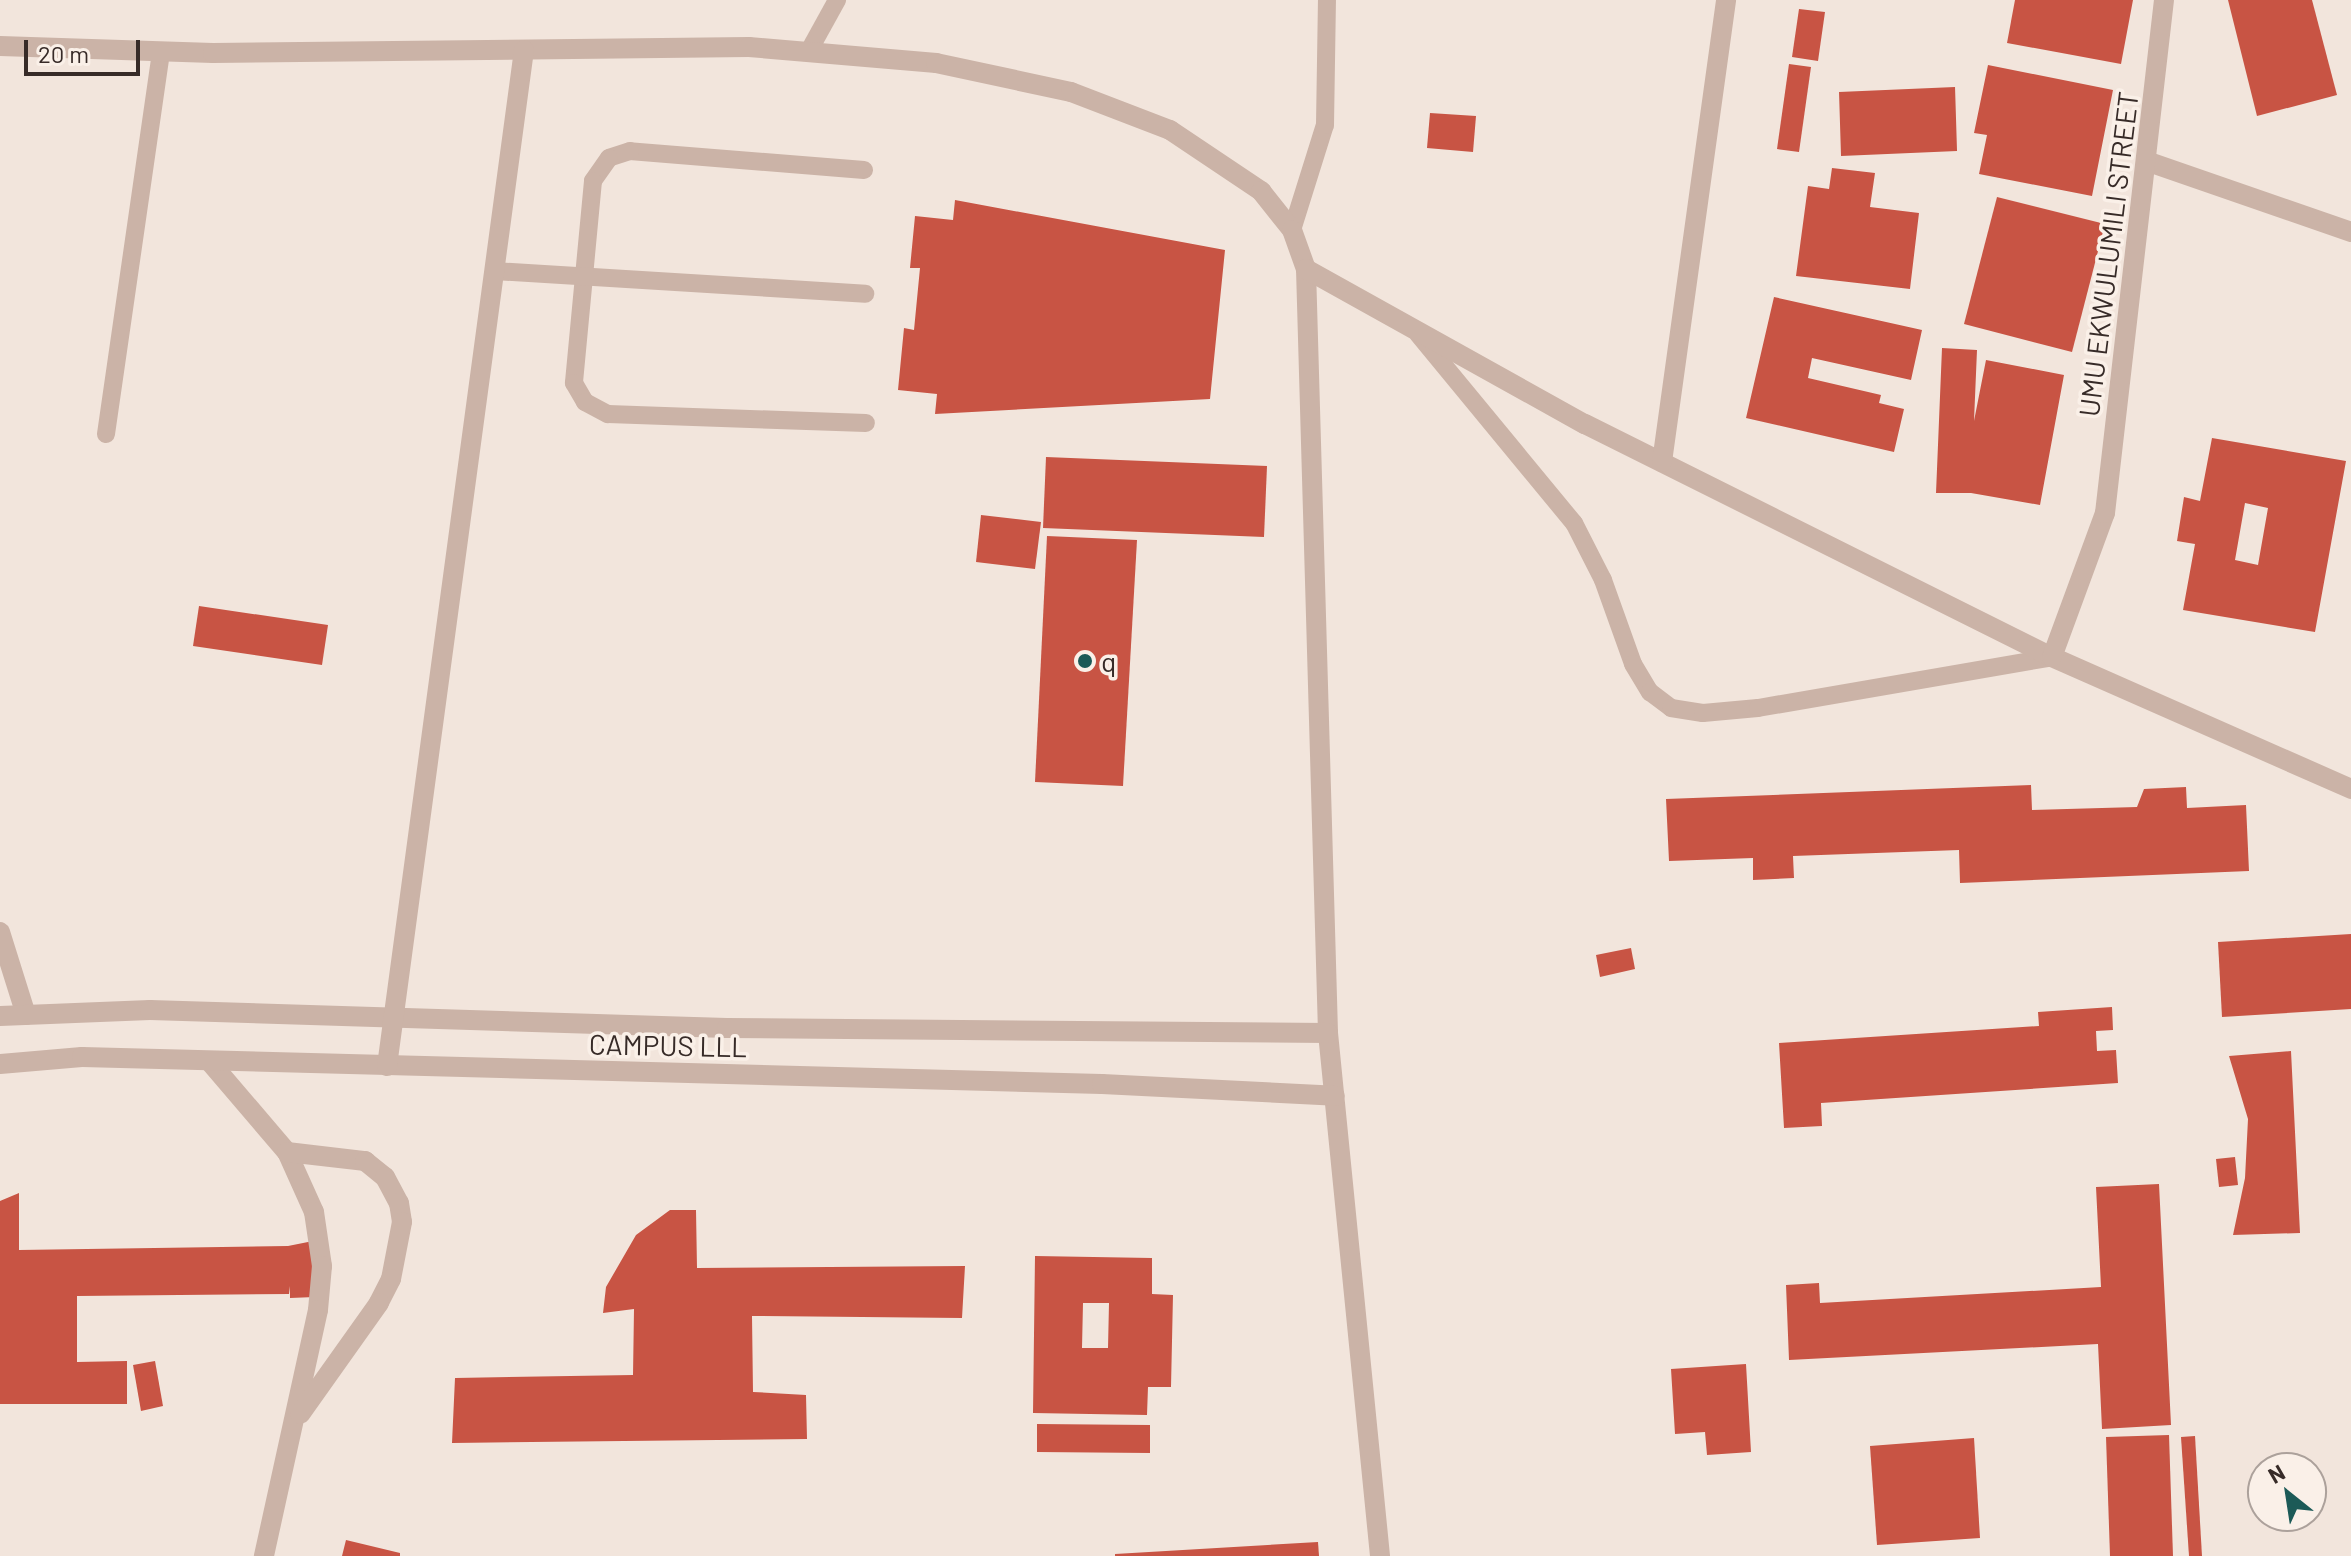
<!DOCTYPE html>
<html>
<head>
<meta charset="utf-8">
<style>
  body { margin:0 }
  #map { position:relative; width:2351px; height:1556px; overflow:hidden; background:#f2e5dc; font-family:Barlow,sans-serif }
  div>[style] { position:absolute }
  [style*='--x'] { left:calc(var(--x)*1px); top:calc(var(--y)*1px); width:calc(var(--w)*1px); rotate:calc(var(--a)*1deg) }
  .building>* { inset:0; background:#c85444 }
  .lane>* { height:18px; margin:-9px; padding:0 9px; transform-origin:9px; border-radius:9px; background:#cbb3a7 }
  .street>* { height:20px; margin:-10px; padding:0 10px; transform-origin:10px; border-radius:10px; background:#cbb3a7 }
  .dots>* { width:22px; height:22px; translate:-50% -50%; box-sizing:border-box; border:4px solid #faf0e8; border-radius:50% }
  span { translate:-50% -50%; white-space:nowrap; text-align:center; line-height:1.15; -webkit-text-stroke:7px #faf0e8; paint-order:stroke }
  .street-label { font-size:28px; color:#372b28 }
  .poi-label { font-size:28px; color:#372b28 }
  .left { translate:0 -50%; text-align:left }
  .north { position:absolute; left:2247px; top:1452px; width:80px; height:80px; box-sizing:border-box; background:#faf0e8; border:2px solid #aca19b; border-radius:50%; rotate:330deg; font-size:22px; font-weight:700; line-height:32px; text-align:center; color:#372b28 }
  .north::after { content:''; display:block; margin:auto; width:28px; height:36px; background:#1c5a57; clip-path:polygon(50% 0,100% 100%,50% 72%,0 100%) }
  .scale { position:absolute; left:24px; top:40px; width:116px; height:36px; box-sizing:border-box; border:4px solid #372b28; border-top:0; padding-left:10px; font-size:24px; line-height:28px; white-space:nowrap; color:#372b28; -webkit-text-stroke:6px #faf0e8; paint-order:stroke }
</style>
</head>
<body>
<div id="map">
  <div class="building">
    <i style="clip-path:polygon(2015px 0,2133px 0,2121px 64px,2007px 43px)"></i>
    <i style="clip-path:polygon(2228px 0,2312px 0,2337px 95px,2257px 116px)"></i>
    <i style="clip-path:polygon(1799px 9px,1825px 12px,1818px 61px,1792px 57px)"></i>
    <i style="clip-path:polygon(1789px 64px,1811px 67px,1799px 152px,1777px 149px)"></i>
    <i style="clip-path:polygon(1988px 65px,2113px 90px,2092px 196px,1979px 174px,1987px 135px,1974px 133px)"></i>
    <i style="clip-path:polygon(1955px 87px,1957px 151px,1841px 156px,1839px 92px)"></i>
    <i style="clip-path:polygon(1430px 113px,1476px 116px,1473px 152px,1427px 148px)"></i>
    <i style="clip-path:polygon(1832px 168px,1875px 173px,1870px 207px,1919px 213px,1910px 289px,1796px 276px,1808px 186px,1829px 189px)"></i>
    <i style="clip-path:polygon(1997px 197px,2105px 224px,2072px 352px,1964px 324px)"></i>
    <i style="clip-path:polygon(955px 200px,1225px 250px,1210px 399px,935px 414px,937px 394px,898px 390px,904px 328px,914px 330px,920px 268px,910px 268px,915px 216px,953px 220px)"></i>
    <i style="clip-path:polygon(1774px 297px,1922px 330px,1911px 380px,1812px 358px,1808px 378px,1881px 395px,1879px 403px,1904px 409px,1894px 452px,1746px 418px)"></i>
    <i style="clip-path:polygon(1942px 348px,1977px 350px,1974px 421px,1986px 360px,2064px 375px,2040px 505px,1971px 493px,1936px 493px)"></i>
    <i style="clip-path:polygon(evenodd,2212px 438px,2346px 461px,2315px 632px,2183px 610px,2195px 544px,2177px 541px,2184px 497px,2200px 501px,2212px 438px,2245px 503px,2268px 508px,2258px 565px,2235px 560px,2245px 503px)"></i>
    <i style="clip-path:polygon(1046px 457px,1267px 466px,1264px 537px,1043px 528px)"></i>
    <i style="clip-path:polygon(981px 515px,1041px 522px,1035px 569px,976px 562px)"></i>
    <i style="clip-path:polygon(1047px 536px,1137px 540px,1123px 786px,1035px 782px)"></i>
    <i style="clip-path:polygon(199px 606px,328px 625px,322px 665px,193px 646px)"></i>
    <i style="clip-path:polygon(2031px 785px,2032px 810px,2137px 807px,2144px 789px,2186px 787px,2187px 808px,2246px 805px,2249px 871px,1960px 883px,1959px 850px,1793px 856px,1794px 878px,1753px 880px,1753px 858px,1669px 861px,1666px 799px)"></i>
    <i style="clip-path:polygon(2351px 934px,2351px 1009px,2222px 1017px,2218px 942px)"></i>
    <i style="clip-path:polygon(1631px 948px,1635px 969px,1600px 977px,1596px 955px)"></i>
    <i style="clip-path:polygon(2112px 1007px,2113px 1030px,2096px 1031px,2097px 1051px,2116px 1050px,2118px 1083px,1821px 1103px,1822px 1126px,1784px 1128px,1779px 1043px,2039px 1026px,2038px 1012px)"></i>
    <i style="clip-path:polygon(2291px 1051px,2300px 1233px,2233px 1235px,2245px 1178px,2248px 1119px,2229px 1056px)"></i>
    <i style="clip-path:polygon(2235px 1157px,2238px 1185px,2219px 1187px,2216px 1159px)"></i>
    <i style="clip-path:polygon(2159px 1184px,2171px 1425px,2102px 1429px,2098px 1344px,1789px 1360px,1786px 1285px,1819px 1283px,1820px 1303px,2101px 1287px,2096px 1187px)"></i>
    <i style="clip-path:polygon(19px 1193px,19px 1250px,288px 1246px,313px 1241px,315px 1297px,290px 1298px,290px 1286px,289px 1294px,77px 1296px,77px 1362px,127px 1361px,127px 1404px,0 1404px,0 1201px)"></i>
    <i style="clip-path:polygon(670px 1210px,696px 1210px,697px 1268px,965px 1266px,962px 1318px,752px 1316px,753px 1392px,806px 1395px,807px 1439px,452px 1443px,455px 1378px,633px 1375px,634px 1309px,603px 1313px,606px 1287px,636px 1235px)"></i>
    <i style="clip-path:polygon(evenodd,1035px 1256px,1152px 1258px,1152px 1294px,1173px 1295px,1171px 1387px,1148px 1387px,1147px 1415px,1033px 1413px,1035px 1256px,1083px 1303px,1109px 1303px,1108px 1348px,1082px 1348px,1083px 1303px)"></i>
    <i style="clip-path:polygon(155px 1361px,163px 1406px,141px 1411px,133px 1365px)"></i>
    <i style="clip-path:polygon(1746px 1364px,1751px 1452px,1707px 1455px,1705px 1432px,1675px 1434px,1671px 1369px)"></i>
    <i style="clip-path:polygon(1037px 1424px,1150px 1425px,1150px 1453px,1037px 1452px)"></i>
    <i style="clip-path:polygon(2169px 1435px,2173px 1556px,2110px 1556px,2106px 1437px)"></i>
    <i style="clip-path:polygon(2195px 1436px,2202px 1556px,2189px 1556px,2181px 1437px)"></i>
    <i style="clip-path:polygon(1974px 1438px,1980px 1538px,1877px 1545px,1870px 1446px)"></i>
    <i style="clip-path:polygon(346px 1540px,400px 1553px,400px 1556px,342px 1556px)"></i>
    <i style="clip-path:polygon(1318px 1542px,1319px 1556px,1115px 1556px,1115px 1554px)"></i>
  </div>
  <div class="lane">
    <i style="--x:810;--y:49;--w:56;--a:-61.1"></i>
    <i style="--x:864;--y:170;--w:235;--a:-175.4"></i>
    <i style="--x:630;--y:151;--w:22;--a:162"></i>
    <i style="--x:609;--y:158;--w:28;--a:125"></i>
    <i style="--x:593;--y:181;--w:203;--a:95.4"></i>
    <i style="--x:574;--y:383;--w:22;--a:60"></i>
    <i style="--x:585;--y:402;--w:26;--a:28"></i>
    <i style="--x:608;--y:414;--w:258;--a:2"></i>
    <i style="--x:1292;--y:230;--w:110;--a:-72.6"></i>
    <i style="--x:1325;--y:125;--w:125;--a:-89.1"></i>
    <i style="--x:494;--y:271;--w:372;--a:3.5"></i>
    <i style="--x:1418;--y:334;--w:245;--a:50.5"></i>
    <i style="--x:1574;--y:523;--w:64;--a:63"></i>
    <i style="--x:1603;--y:580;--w:89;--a:70.3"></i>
    <i style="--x:1633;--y:664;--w:33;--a:59"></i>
    <i style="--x:1650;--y:692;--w:26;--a:37"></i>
    <i style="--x:1671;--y:708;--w:32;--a:9"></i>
    <i style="--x:1703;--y:713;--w:55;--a:-5.2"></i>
    <i style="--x:1758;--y:708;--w:298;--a:-9.8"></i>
    <i style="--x:106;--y:434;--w:387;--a:-81.8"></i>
  </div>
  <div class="street">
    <i style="--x:0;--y:46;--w:213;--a:1.9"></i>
    <i style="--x:213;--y:53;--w:536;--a:-0.64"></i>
    <i style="--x:749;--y:47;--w:188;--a:4.9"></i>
    <i style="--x:936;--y:63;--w:138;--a:12.1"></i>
    <i style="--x:1071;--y:92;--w:106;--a:21"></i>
    <i style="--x:1170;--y:130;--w:110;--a:33.8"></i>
    <i style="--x:1261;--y:191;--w:50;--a:51.5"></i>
    <i style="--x:1292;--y:230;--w:41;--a:70.3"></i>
    <i style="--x:1306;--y:269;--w:764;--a:88.35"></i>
    <i style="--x:1328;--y:1033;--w:526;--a:84.32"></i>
    <i style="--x:2149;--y:162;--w:214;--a:19.1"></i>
    <i style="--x:1306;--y:269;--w:319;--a:29.1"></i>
    <i style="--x:1585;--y:424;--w:522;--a:26.52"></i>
    <i style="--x:2052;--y:657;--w:327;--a:23.8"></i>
    <i style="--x:1662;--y:462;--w:466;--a:-82.1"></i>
    <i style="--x:2052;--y:657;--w:153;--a:-69.8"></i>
    <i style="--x:2105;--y:513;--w:516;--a:-83.44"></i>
    <i style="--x:0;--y:932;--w:87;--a:72.6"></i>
    <i style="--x:0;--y:1016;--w:150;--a:-2.3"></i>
    <i style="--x:150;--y:1010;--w:577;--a:1.79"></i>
    <i style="--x:727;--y:1028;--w:601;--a:0.48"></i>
    <i style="--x:210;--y:1062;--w:118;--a:49.5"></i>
    <i style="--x:287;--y:1152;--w:66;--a:65.8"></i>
    <i style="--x:314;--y:1212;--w:55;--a:81.6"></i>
    <i style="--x:322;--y:1266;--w:44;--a:95.2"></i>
    <i style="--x:318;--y:1310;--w:252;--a:102.4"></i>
    <i style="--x:0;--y:1064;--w:82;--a:-4.9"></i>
    <i style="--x:82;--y:1057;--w:1020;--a:1.52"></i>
    <i style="--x:1102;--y:1084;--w:233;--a:2.9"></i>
    <i style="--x:387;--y:1066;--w:1025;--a:-82.32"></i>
    <i style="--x:287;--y:1152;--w:79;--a:6.6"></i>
    <i style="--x:365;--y:1161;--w:26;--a:39"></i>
    <i style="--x:385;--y:1177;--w:30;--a:62"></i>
    <i style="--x:399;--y:1203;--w:19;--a:81"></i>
    <i style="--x:402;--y:1222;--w:58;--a:100.9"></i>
    <i style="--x:391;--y:1279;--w:27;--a:117"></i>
    <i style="--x:379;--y:1303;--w:136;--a:125.4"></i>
  </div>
  <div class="dots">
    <i style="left:1085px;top:661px;background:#1c5a57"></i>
  </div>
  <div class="street-label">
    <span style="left:2108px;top:254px;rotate:-83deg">UMU EKWULUMILI STREET</span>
    <span style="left:668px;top:1045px;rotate:1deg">CAMPUS LLL</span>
  </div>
  <div class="poi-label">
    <span class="left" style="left:1101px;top:661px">q</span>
  </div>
  <div class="north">N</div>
  <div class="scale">20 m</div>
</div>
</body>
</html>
